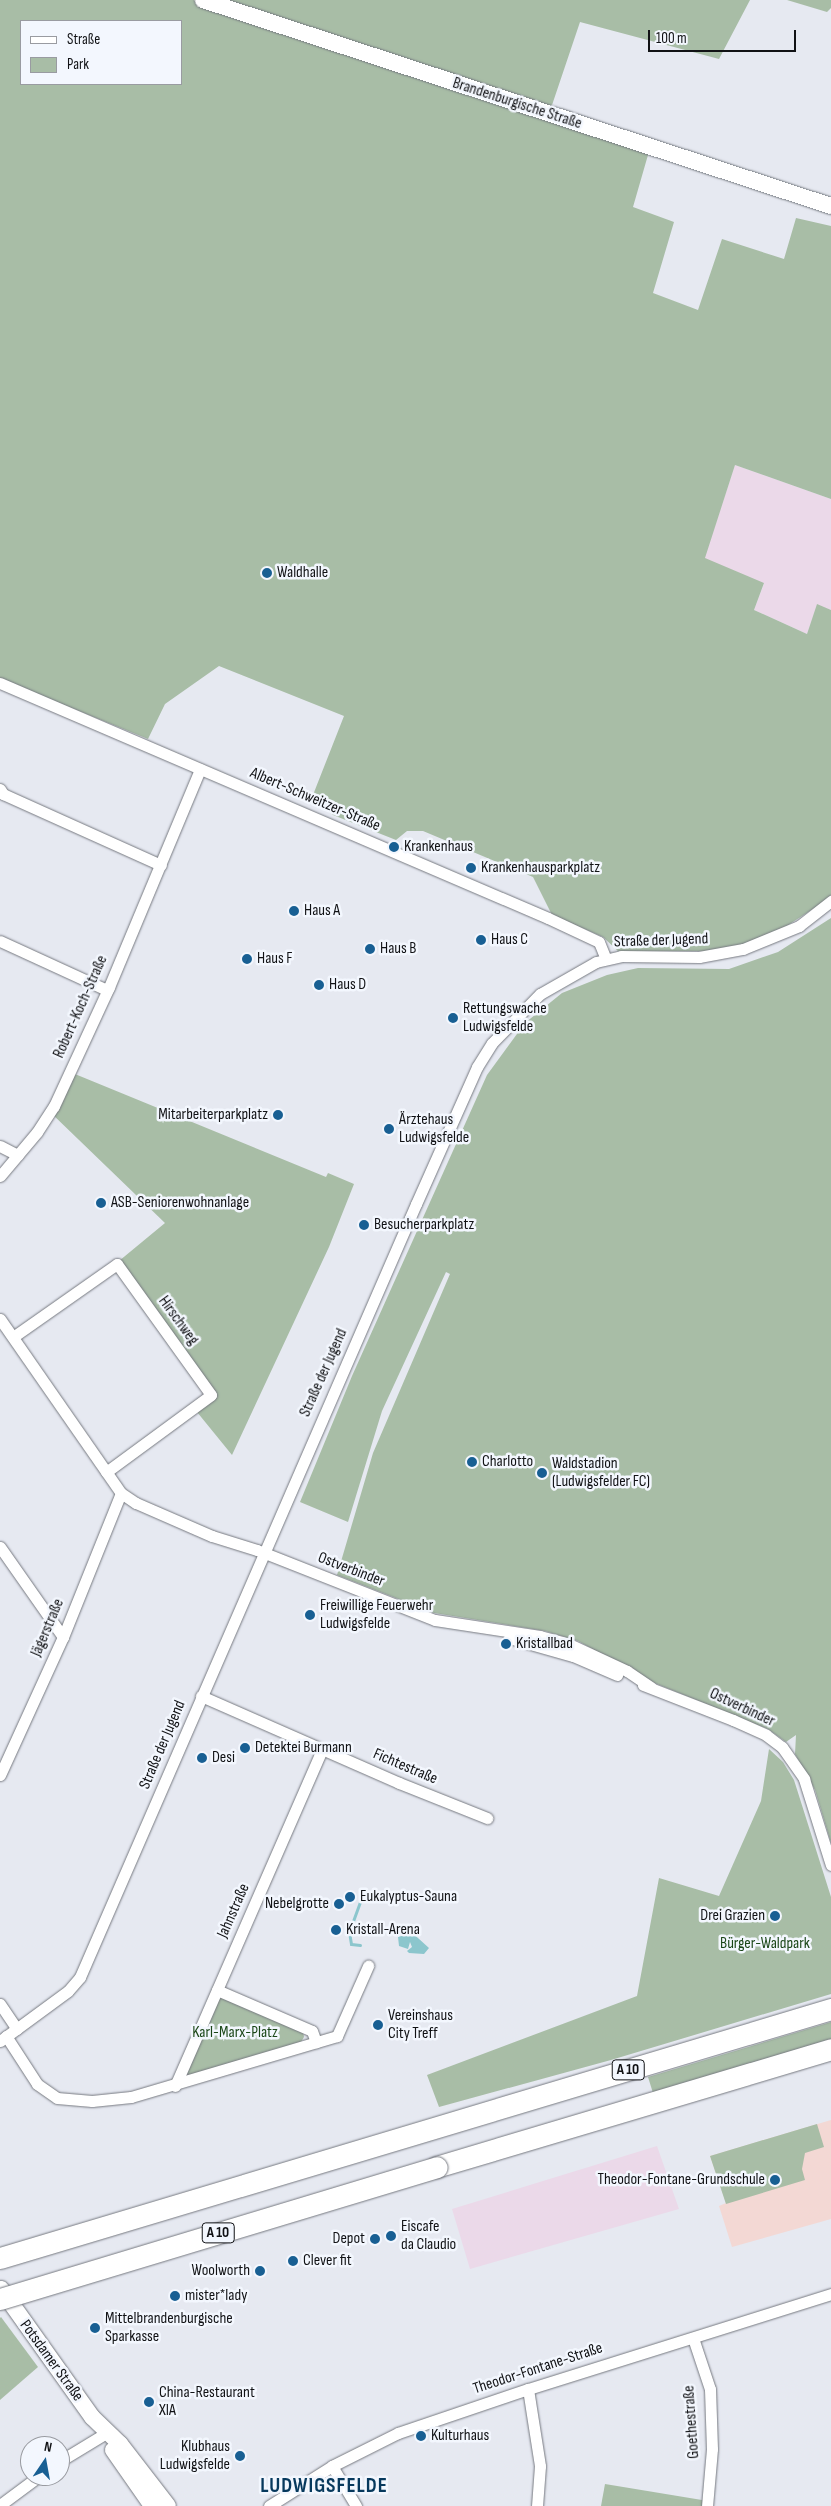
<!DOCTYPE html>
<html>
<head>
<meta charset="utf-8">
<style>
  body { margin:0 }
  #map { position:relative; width:831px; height:2506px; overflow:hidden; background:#e6e9f1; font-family:"Sofia Sans Condensed",sans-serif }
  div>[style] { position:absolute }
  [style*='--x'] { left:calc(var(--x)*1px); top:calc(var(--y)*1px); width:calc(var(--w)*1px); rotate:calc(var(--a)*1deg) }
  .industrial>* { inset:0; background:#ebd9e9 }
  .education>* { inset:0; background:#f3d8d4 }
  .green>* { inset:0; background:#a8bda6 }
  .water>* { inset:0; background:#8cc6cd }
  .stream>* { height:3px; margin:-1.5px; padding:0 1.5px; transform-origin:1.5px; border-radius:1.5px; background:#8cc6cd }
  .roads { filter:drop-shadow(0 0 1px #767980) drop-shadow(0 0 1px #767980) }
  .street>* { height:11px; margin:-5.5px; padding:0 5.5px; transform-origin:5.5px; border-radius:5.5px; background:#fff }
  .secondary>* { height:16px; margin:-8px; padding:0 8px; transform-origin:8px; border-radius:8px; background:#fff }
  .highway>* { height:21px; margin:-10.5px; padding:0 10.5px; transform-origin:10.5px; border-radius:10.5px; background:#fff }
  .bridges { filter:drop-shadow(0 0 1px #767980) drop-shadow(0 0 1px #767980) }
  .highway-bridge>* { height:21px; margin:-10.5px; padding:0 10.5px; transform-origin:10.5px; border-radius:10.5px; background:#fff }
  .dots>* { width:14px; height:14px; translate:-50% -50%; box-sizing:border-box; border:2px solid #f3f7fe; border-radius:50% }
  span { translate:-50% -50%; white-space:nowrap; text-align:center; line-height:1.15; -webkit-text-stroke:5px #f3f7fe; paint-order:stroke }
  .shield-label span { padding:1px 4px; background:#f3f7fe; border:1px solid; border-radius:4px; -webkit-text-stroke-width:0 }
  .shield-label { font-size:15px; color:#111215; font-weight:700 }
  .street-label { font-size:16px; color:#111215 }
  .poi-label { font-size:16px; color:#111215 }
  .left { translate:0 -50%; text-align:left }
  .right { translate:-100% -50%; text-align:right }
  .park-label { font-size:16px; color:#1b4718 }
  .district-label { font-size:21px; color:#07395d; font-weight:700; letter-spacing:1px }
  .legend { position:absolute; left:20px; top:20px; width:162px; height:65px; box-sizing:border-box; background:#f3f7fe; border:1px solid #999ba1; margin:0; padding:6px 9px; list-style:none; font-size:15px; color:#111215 }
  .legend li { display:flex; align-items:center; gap:10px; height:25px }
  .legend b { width:25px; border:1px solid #999ba1 }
  .north { position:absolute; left:20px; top:2436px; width:50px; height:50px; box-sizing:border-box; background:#f3f7fe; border:1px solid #999ba1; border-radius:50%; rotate:12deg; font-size:14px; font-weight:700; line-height:20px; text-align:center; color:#111215 }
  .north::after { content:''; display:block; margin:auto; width:18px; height:22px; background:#185f93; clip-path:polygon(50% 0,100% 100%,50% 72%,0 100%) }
  .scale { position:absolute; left:648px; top:30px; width:148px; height:22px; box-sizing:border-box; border:2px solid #111215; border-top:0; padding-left:6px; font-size:15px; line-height:18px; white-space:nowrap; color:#111215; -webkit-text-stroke:4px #f3f7fe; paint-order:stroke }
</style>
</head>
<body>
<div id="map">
  <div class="industrial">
    <i style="clip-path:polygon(735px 465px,831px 499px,831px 610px,817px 605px,807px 634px,754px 610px,764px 584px,704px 559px)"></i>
    <i style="clip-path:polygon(657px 2146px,679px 2209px,470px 2269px,452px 2209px)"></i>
  </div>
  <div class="education">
    <i style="clip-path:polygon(831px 2120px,831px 2219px,732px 2247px,719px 2206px,726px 2203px,710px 2156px)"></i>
  </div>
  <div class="green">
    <i style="clip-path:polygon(evenodd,0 0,750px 0,719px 59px,580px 22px,549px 114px,650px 148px,633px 207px,674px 222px,653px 293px,698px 310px,722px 239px,784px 259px,796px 218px,831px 226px,831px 499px,735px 465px,705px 558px,764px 583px,754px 610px,807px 634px,817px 604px,831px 610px,831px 895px,822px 903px,776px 933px,751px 943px,712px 951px,618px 951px,603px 937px,552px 915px,533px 877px,423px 831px,407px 831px,396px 840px,333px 815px,311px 800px,344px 716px,219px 666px,165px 704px,148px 739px,0 679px,0 0,21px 21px,181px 21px,181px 84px,21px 84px,21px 21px)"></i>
    <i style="clip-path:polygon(787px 0,831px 0,831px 8px,827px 12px)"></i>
    <i style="clip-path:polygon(831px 918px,831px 1843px,815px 1790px,795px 1754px,796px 1735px,786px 1742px,768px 1729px,652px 1682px,578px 1641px,545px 1631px,434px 1613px,337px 1575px,373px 1453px,450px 1274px,446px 1272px,382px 1411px,348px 1522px,300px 1502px,352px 1376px,487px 1075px,525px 1023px,562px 993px,607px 975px,638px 968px,729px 969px,778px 952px)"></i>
    <i style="clip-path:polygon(70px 1072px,326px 1177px,328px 1173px,354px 1184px,329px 1247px,232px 1455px,197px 1412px,216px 1396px,119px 1261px,165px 1223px,50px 1112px)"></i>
    <i style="clip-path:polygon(769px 1749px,783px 1762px,794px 1780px,831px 1897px,831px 1994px,611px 2060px,439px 2107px,427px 2075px,637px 1996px,659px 1878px,719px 1896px,761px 1801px)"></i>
    <i style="clip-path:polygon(223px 1997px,303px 2032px,304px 2037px,301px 2042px,190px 2076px,187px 2074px,219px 1999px)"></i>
    <i style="clip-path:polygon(831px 2022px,831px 2039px,653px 2093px,648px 2077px)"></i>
    <i style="clip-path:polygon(817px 2124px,824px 2147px,805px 2153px,802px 2169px,805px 2180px,726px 2204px,710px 2156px)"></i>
    <i style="clip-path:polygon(1px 2317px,38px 2367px,0 2400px,0 2318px)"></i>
    <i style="clip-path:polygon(605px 2484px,708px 2501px,707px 2506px,601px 2506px)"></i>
  </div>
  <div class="water">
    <i style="clip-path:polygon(408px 1929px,429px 1948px,424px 1954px,409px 1953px,407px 1951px,412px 1947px,410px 1942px,408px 1949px,399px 1946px,398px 1937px,409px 1934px)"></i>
  </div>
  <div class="stream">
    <i style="--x:360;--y:1945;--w:9;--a:-174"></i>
    <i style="--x:351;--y:1944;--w:12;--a:-99"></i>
    <i style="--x:349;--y:1932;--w:37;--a:-70"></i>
  </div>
  <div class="roads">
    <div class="street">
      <i style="--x:0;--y:683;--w:596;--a:23.21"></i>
      <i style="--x:548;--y:918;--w:56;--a:25.2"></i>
      <i style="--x:599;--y:942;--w:18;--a:68"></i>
      <i style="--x:0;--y:789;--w:6;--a:59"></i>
      <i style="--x:3;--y:794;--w:173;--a:24.2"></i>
      <i style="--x:0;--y:941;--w:118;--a:24.6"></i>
      <i style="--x:0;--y:1146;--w:20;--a:27"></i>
      <i style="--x:0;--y:1176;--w:57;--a:-49.9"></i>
      <i style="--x:37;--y:1132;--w:31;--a:-57"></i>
      <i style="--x:54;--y:1106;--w:131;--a:-65.2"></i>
      <i style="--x:109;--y:987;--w:236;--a:-67.3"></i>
      <i style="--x:0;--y:1319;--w:212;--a:55.2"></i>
      <i style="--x:121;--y:1493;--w:18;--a:34"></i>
      <i style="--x:136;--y:1503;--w:83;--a:23.5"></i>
      <i style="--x:212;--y:1536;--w:47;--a:17.3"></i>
      <i style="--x:257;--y:1550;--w:191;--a:21.5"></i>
      <i style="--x:435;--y:1620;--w:106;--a:8.7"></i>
      <i style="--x:540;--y:1636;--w:30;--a:15"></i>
      <i style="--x:569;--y:1644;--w:64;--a:25"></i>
      <i style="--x:627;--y:1671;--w:29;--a:34"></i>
      <i style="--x:13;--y:1337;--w:127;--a:-35.1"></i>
      <i style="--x:117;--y:1264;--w:161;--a:54.3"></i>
      <i style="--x:211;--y:1395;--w:130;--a:143.7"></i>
      <i style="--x:0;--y:1547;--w:110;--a:55"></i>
      <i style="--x:509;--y:1638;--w:66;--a:15.7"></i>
      <i style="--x:573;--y:1656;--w:48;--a:23.4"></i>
      <i style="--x:643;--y:1685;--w:97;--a:21.3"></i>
      <i style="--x:733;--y:1720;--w:36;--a:24"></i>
      <i style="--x:766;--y:1735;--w:20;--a:37"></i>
      <i style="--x:782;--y:1747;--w:39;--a:55"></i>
      <i style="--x:804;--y:1779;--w:90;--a:72.6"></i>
      <i style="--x:201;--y:1696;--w:216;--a:23.7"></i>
      <i style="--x:399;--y:1783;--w:95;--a:21.7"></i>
      <i style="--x:0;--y:1775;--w:152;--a:-65.5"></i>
      <i style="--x:63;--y:1637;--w:155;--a:-68.1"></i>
      <i style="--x:217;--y:1990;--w:103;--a:23.3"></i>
      <i style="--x:312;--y:2031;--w:12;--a:70"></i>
      <i style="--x:0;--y:2004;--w:30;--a:56"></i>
      <i style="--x:6;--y:2036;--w:57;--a:57.1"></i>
      <i style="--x:37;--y:2084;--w:24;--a:35"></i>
      <i style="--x:57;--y:2098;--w:35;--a:5"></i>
      <i style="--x:92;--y:2101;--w:39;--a:-6"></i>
      <i style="--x:131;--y:2097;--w:215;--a:-16.5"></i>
      <i style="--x:337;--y:2036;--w:77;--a:-66.1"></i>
      <i style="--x:0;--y:2041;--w:84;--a:-36.3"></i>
      <i style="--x:68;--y:1991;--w:18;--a:-49"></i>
      <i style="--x:80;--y:1977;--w:843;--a:-66.51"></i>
      <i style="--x:416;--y:1204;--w:150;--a:-66"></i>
      <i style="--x:477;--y:1067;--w:28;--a:-58"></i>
      <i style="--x:492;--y:1043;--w:69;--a:-45.6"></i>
      <i style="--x:540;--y:994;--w:64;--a:-29.7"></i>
      <i style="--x:596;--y:962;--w:26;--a:-13"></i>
      <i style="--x:621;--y:956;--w:78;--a:0.7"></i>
      <i style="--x:699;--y:957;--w:45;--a:-10.3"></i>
      <i style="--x:743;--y:949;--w:61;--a:-22.3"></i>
      <i style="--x:799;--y:926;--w:41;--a:-38"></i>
      <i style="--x:175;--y:2086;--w:367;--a:-66.4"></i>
      <i style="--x:693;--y:2338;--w:54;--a:71.6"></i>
      <i style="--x:710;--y:2389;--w:60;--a:88.1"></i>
      <i style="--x:712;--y:2449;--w:57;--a:95"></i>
      <i style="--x:528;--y:2389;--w:78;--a:81.1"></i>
      <i style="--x:540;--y:2466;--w:40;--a:94.3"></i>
      <i style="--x:60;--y:2461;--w:54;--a:-31.3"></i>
      <i style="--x:332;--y:2466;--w:47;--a:59"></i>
      <i style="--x:0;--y:2505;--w:49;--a:-36.6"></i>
      <i style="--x:269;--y:2506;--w:75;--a:-32.4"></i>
      <i style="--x:332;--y:2466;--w:74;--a:-26.6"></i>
      <i style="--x:398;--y:2433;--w:137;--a:-18.7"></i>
      <i style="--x:528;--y:2389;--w:318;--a:-17.4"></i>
    </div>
    <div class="secondary">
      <i style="--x:203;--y:0;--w:661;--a:18.16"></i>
      <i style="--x:1;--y:2289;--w:157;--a:54.6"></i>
      <i style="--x:92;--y:2417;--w:39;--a:44"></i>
      <i style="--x:120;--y:2444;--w:78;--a:52.3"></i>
      <i style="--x:113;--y:2450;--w:68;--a:55.1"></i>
    </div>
    <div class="highway">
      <i style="--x:436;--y:2167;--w:412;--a:-16.6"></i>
      <i style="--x:0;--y:2258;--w:868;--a:-16.68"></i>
    </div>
  </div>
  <div class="bridges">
    <div class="highway-bridge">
      <i style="--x:0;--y:2299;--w:456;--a:-16.8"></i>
    </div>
  </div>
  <div class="dots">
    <i style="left:267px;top:573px;background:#185f93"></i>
    <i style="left:394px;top:847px;background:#185f93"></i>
    <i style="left:471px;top:868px;background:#185f93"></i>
    <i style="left:294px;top:911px;background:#185f93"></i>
    <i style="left:481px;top:940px;background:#185f93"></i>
    <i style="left:370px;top:949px;background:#185f93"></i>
    <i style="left:247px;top:959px;background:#185f93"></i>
    <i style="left:319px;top:985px;background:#185f93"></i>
    <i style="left:453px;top:1018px;background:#185f93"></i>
    <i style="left:278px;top:1115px;background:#185f93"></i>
    <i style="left:389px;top:1129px;background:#185f93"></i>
    <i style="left:101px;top:1203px;background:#185f93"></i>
    <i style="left:364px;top:1225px;background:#185f93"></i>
    <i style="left:472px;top:1462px;background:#185f93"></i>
    <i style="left:542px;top:1473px;background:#185f93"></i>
    <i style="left:310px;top:1615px;background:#185f93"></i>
    <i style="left:506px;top:1644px;background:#185f93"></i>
    <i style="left:245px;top:1748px;background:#185f93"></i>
    <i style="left:202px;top:1758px;background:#185f93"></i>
    <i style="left:350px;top:1897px;background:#185f93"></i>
    <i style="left:339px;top:1904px;background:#185f93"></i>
    <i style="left:775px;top:1916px;background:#185f93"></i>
    <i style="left:336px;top:1930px;background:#185f93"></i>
    <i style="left:378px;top:2025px;background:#185f93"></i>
    <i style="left:775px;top:2180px;background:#185f93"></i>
    <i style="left:391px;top:2236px;background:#185f93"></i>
    <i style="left:375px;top:2239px;background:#185f93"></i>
    <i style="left:293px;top:2261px;background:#185f93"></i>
    <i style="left:260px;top:2271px;background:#185f93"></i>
    <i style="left:175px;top:2296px;background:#185f93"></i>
    <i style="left:95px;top:2328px;background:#185f93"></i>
    <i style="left:149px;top:2402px;background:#185f93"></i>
    <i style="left:421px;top:2436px;background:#185f93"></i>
    <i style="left:240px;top:2456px;background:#185f93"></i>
  </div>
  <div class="shield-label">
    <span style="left:628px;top:2070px">A 10</span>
    <span style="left:218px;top:2233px">A 10</span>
  </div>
  <div class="street-label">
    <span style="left:517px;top:104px;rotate:18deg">Brandenburgische Straße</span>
    <span style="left:315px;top:800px;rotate:23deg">Albert-Schweitzer-Straße</span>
    <span style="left:661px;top:941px;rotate:-2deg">Straße der Jugend</span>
    <span style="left:81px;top:1007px;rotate:-66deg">Robert-Koch-Straße</span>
    <span style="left:178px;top:1321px;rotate:54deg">Hirschweg</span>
    <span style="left:324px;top:1373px;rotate:-66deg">Straße der Jugend</span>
    <span style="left:351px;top:1570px;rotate:21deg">Ostverbinder</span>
    <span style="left:48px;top:1628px;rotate:-67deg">Jägerstraße</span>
    <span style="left:742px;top:1708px;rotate:25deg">Ostverbinder</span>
    <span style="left:163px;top:1745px;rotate:-67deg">Straße der Jugend</span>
    <span style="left:405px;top:1767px;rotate:23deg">Fichtestraße</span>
    <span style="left:234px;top:1911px;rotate:-66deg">Jahnstraße</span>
    <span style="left:51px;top:2361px;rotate:54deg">Potsdamer Straße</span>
    <span style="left:538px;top:2369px;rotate:-18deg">Theodor-Fontane-Straße</span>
    <span style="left:692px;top:2422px;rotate:-94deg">Goethestraße</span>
  </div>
  <div class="poi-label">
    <span class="left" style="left:277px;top:573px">Waldhalle</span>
    <span class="left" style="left:404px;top:847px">Krankenhaus</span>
    <span class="left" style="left:481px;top:868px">Krankenhausparkplatz</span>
    <span class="left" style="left:304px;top:911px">Haus A</span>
    <span class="left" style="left:491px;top:940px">Haus C</span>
    <span class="left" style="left:380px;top:949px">Haus B</span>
    <span class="left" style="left:257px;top:959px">Haus F</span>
    <span class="left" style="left:329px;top:985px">Haus D</span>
    <span class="left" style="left:463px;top:1018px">Rettungswache<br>Ludwigsfelde</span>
    <span class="right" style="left:268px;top:1115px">Mitarbeiterparkplatz</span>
    <span class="left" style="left:399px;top:1129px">Ärztehaus<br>Ludwigsfelde</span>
    <span class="left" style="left:111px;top:1203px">ASB-Seniorenwohnanlage</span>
    <span class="left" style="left:374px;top:1225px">Besucherparkplatz</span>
    <span class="left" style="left:482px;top:1462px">Charlotto</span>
    <span class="left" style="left:552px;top:1473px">Waldstadion<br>(Ludwigsfelder FC)</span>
    <span class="left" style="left:320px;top:1615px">Freiwillige Feuerwehr<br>Ludwigsfelde</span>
    <span class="left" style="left:516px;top:1644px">Kristallbad</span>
    <span class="left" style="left:255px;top:1748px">Detektei Burmann</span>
    <span class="left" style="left:212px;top:1758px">Desi</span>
    <span class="left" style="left:360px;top:1897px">Eukalyptus-Sauna</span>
    <span class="right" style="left:329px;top:1904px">Nebelgrotte</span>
    <span class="right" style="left:765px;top:1916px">Drei Grazien</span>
    <span class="left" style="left:346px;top:1930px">Kristall-Arena</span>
    <span class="left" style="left:388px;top:2025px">Vereinshaus<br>City Treff</span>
    <span class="right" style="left:765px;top:2180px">Theodor-Fontane-Grundschule</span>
    <span class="left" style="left:401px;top:2236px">Eiscafe<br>da Claudio</span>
    <span class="right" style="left:365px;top:2239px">Depot</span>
    <span class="left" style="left:303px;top:2261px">Clever fit</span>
    <span class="right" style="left:250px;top:2271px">Woolworth</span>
    <span class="left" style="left:185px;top:2296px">mister*lady</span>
    <span class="left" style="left:105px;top:2328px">Mittelbrandenburgische<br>Sparkasse</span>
    <span class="left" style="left:159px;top:2402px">China-Restaurant<br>XIA</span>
    <span class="left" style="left:431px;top:2436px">Kulturhaus</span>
    <span class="right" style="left:230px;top:2456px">Klubhaus<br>Ludwigsfelde</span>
  </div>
  <div class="park-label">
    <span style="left:765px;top:1944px">Bürger-Waldpark</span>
    <span style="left:235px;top:2033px">Karl-Marx-Platz</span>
  </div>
  <div class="district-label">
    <span style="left:324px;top:2486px">LUDWIGSFELDE</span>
  </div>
  <ul class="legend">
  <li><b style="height:6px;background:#fff"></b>Straße</li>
  <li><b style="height:14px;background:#a8bda6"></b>Park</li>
  </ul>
  <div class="north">N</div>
  <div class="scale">100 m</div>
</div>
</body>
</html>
